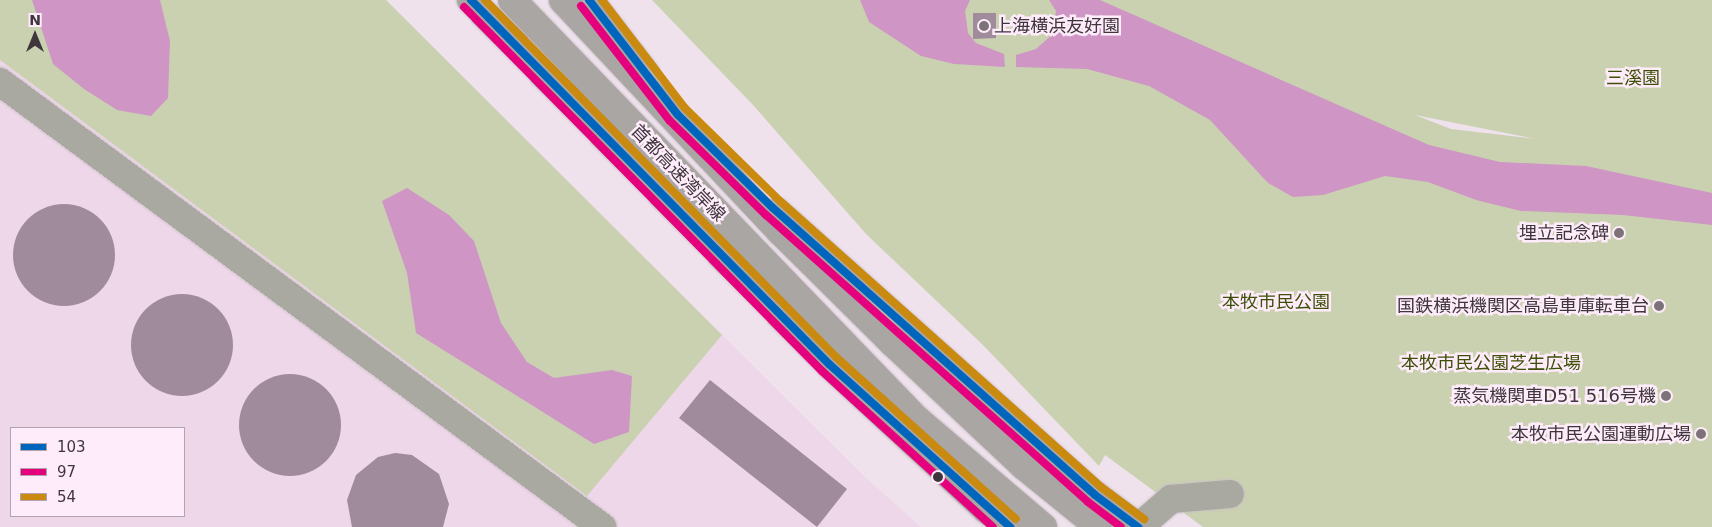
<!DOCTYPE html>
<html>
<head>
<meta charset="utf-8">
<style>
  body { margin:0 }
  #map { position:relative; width:1712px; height:527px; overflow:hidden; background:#efe2ec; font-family:"DejaVu Sans","Noto Sans JP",sans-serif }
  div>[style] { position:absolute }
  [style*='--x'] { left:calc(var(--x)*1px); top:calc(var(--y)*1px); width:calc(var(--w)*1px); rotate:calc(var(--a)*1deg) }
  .built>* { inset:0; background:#edd7e8 }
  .green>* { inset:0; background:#cad1b0 }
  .water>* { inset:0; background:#ce95c5 }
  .building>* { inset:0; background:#9f8b9c }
  .round { border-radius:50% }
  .roads { filter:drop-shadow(0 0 1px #cbc0c8) drop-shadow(0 0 1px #cbc0c8) }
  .minor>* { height:28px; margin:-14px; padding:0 14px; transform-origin:14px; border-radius:14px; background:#a9a8a1 }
  .highway>* { height:28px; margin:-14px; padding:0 14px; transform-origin:14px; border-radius:14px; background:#a9a6a3 }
  .bridges { filter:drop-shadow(0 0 1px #cbc0c8) drop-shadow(0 0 1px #cbc0c8) }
  .highway-bridge>* { height:28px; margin:-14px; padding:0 14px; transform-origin:14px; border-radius:14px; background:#a9a6a3 }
  .bus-1>* { height:8px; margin:-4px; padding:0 4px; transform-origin:4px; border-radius:4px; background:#0065bd }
  .bus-2>* { height:8px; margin:-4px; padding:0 4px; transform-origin:4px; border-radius:4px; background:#e5007d }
  .bus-3>* { height:8px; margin:-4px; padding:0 4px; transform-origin:4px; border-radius:4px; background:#c98a0f }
  .dots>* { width:14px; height:14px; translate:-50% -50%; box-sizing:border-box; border:2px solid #feecfa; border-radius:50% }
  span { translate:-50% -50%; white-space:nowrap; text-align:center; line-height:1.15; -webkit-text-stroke:5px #feecfa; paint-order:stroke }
  .poi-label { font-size:18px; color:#3f363d }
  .left { translate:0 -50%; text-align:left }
  .right { translate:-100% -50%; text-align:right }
  .park-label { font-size:18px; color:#3e5007 }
  .street-label { font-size:18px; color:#3f363d }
  .legend { position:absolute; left:10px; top:427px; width:175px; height:90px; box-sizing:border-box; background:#feecfa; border:1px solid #b2a3ae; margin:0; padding:6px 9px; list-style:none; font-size:15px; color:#3f363d }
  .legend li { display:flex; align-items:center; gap:10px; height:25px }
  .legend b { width:25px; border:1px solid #b2a3ae }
  .north { position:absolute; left:10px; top:10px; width:50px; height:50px; -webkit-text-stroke:4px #feecfa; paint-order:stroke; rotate:0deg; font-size:14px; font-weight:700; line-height:20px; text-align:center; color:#3f363d }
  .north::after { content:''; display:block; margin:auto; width:18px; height:22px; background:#3f363d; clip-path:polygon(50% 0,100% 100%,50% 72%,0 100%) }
</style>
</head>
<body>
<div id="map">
  <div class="built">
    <i style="clip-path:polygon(evenodd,0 0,386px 0,867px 479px,921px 527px,0 527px,0 0,11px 428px,184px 428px,184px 516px,11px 516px,11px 428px)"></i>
  </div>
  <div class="green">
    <i style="clip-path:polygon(0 0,386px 0,722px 335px,587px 496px,0 60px)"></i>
    <i style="clip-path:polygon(evenodd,652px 0,1712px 0,1712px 527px,1203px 527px,1105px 455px,1099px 466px,982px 344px,867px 235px,753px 105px,652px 0,1415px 115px,1536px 139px,1451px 129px,1415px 115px)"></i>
  </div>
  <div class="water">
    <i style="clip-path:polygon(32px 0,160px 0,170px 41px,168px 98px,151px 116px,117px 110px,84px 89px,53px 64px)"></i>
    <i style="clip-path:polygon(860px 0,970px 0,965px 11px,968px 33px,976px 43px,1004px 54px,1005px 67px,954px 64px,921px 56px,869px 22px)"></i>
    <i style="clip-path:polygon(1049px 0,1100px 0,1429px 145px,1500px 162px,1586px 166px,1712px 193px,1712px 225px,1623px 215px,1521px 211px,1476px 200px,1428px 182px,1385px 176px,1323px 195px,1293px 197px,1268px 183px,1210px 120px,1149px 86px,1087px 69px,1016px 67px,1016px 55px,1036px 49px,1053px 34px,1056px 11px)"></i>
    <i style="clip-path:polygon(407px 188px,449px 215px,474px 241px,501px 323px,527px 362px,554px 378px,612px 370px,632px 376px,629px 432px,594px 444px,416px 333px,407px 273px,382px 201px)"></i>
  </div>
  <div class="building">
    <i style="clip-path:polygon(973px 13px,996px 13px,996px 38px,973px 39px)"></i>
    <i class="round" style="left:13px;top:204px;width:102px;height:102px"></i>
    <i class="round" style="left:131px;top:294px;width:102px;height:102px"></i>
    <i class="round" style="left:239px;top:374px;width:102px;height:102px"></i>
    <i style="clip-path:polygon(710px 380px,847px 489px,817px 527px,679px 418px)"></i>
    <i style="clip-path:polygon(395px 453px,412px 455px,439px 474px,449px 504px,443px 527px,352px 527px,347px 500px,356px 475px,378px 457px)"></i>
  </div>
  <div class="roads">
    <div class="minor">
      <i style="--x:0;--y:82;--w:749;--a:36.47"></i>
      <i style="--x:1139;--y:527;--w:43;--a:-41.2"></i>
      <i style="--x:1171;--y:499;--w:59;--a:-4.8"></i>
    </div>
    <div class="highway">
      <i style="--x:471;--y:0;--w:511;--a:45.48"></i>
      <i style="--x:829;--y:364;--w:214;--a:42.7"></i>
      <i style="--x:986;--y:509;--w:30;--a:37"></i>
      <i style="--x:512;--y:0;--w:582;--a:46.04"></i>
      <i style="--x:916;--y:419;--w:167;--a:40.4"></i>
      <i style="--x:589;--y:0;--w:93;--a:52.4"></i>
      <i style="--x:777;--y:212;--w:426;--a:41.7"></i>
      <i style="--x:1095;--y:495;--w:54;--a:36.7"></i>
    </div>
  </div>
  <div class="bridges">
    <div class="highway-bridge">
      <i style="--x:563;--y:0;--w:317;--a:46.8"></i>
      <i style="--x:780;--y:231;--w:158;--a:44.7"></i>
      <i style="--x:892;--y:342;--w:181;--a:43.2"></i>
      <i style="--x:1024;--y:466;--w:97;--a:39.1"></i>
    </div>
  </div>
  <div class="bus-1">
    <i style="--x:471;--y:0;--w:511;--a:45.48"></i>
    <i style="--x:829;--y:364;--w:244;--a:42"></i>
    <i style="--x:589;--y:0;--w:145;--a:52.3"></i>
    <i style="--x:678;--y:115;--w:133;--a:44.4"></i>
    <i style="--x:773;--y:208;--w:431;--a:41.7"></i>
    <i style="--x:1095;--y:495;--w:54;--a:36.7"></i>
  </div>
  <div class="bus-2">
    <i style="--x:581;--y:6;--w:145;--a:52.3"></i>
    <i style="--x:670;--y:121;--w:134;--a:44.4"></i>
    <i style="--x:766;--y:215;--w:431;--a:41.7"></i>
    <i style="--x:1088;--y:502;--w:41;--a:37.1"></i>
    <i style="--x:464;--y:7;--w:511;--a:45.48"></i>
    <i style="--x:822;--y:371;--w:231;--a:42.4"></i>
  </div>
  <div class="bus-3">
    <i style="--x:485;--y:0;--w:501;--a:45.49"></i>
    <i style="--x:836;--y:357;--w:242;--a:42"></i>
    <i style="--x:602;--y:0;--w:136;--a:52.5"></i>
    <i style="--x:685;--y:108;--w:133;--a:44.4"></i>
    <i style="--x:780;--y:201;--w:430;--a:41.7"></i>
    <i style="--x:1101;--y:487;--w:54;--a:36.7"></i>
  </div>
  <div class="dots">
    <i style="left:984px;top:26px;background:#7d727a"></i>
    <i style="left:1619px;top:233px;background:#7d727a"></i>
    <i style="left:1659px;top:306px;background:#7d727a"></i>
    <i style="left:1666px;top:396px;background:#7d727a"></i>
    <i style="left:1701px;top:434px;background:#7d727a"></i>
    <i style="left:938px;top:477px;background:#3f363d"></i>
  </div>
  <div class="poi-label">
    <span class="left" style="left:994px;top:26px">上海横浜友好園</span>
    <span class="right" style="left:1609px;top:233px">埋立記念碑</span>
    <span class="right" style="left:1649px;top:306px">国鉄横浜機関区高島車庫転車台</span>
    <span class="right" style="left:1656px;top:396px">蒸気機関車D51 516号機</span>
    <span class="right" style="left:1691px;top:434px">本牧市民公園運動広場</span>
  </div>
  <div class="park-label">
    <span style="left:1633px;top:78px">三溪園</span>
    <span style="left:1276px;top:302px">本牧市民公園</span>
    <span style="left:1491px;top:363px">本牧市民公園芝生広場</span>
  </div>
  <div class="street-label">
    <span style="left:678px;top:173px;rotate:46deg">首都高速湾岸線</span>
  </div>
  <ul class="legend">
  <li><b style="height:6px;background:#0065bd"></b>103</li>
  <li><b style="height:6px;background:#e5007d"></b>97</li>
  <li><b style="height:6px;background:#c98a0f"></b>54</li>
  </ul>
  <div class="north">N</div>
</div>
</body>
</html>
